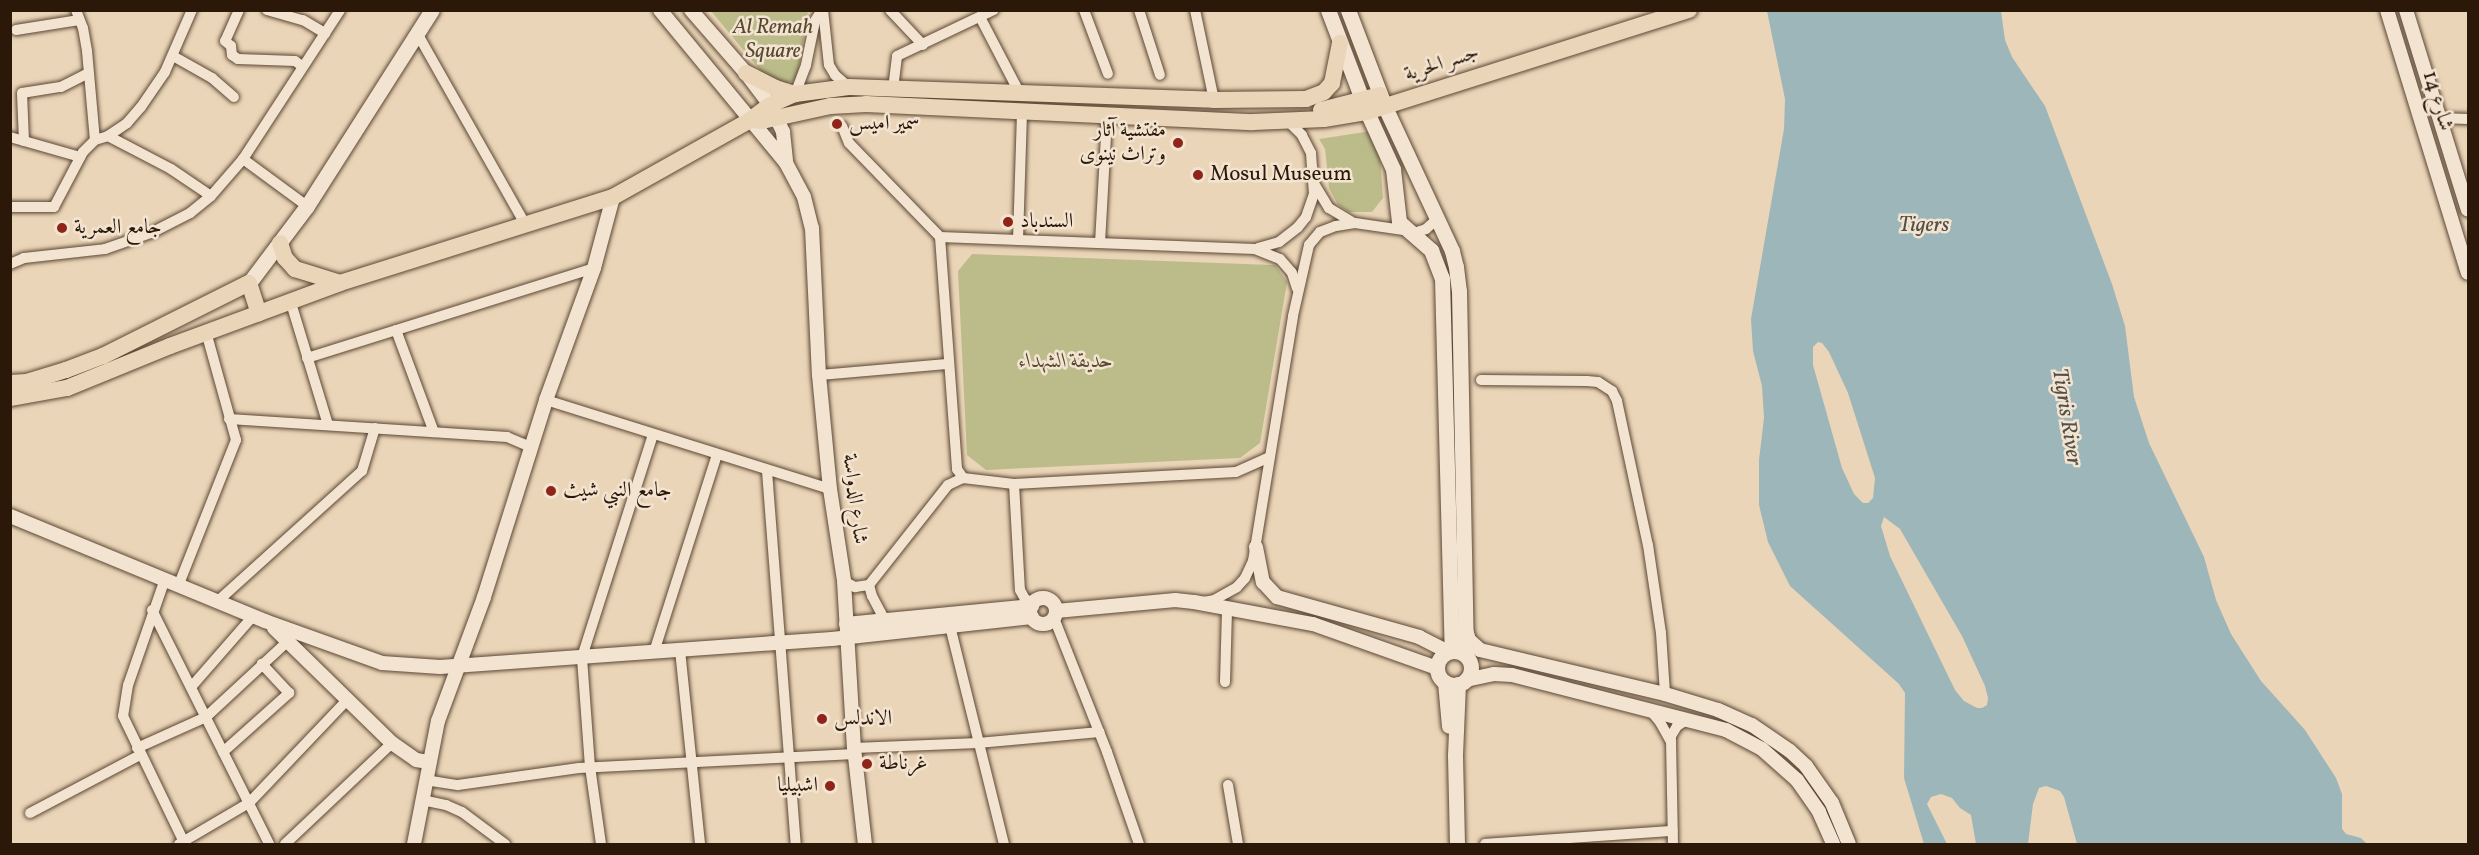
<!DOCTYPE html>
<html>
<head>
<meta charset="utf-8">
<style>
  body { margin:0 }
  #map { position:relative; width:2479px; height:855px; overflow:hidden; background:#ebd5b8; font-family:Vollkorn,Amiri,serif }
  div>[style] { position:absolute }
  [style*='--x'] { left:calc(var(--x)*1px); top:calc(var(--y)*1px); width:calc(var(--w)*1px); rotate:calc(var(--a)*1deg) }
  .green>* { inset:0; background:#bcbc8b }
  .water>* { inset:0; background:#9cb6b9 }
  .roads { filter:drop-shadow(0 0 2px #5b4734) drop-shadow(0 0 2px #5b4734) }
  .minor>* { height:10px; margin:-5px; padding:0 5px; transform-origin:5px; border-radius:5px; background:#f2e4d1 }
  .tertiary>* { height:14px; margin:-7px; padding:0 7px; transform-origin:7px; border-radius:7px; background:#f2e4d1 }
  .tertiary>.ring { margin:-7px; padding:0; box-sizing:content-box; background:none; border:14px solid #f2e4d1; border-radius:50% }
  .secondary>* { height:15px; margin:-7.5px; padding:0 7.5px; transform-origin:7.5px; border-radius:7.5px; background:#f2e4d1 }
  .secondary>.ring { margin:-7.5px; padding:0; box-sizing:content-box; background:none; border:15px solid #f2e4d1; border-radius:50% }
  .primary>* { height:16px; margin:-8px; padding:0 8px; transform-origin:8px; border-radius:8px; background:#ebd5b8 }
  .dots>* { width:16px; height:16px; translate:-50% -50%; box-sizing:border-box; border:3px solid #f2e4d1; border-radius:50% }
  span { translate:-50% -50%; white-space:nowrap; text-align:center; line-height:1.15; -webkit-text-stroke:5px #f2e4d1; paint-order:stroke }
  .park-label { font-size:21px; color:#56492f; font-style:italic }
  .street-label { font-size:21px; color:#2b1808 }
  .poi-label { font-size:21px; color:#2b1808 }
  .left { translate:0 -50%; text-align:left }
  .right { translate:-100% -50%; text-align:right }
  .water-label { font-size:22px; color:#534f46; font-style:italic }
  .frame { position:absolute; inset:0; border:12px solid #2b1808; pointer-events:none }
</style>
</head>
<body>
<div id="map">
  <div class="green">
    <i style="clip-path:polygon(711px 11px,808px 11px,797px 79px,780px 86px,770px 82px)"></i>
    <i style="clip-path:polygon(1378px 130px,1383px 198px,1372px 212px,1349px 212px,1338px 205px,1329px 188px,1325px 149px,1319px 139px)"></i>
    <i style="clip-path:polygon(972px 254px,1275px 265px,1287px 282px,1260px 443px,1240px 458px,986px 470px,967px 455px,958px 271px)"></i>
  </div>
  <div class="water">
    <i style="clip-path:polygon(evenodd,1767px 11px,2001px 11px,2005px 40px,2012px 57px,2045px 106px,2112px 284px,2125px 326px,2134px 397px,2149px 443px,2204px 557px,2216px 600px,2231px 634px,2261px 681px,2305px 730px,2336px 778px,2342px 794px,2342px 829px,2346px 834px,2361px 838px,2367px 844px,2077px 844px,2064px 797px,2060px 791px,2046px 786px,2039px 788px,2033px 804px,2028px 844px,1976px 844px,1971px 815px,1960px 808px,1952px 798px,1941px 794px,1931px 797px,1927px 804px,1947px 844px,1924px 844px,1904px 778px,1905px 693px,1899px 684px,1790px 586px,1768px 542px,1759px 505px,1759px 460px,1764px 418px,1762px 386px,1753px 351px,1751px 319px,1784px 129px,1785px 99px,1767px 11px,1818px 342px,1822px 343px,1829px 352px,1848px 393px,1875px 478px,1873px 498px,1868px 503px,1863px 503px,1854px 494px,1842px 468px,1813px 365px,1813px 347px,1818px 342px,1767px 11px,1884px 517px,1900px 529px,1962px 636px,1985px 686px,1988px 698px,1987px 705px,1982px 708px,1977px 708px,1964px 701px,1955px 690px,1890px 556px,1881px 526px,1884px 517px)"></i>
  </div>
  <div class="roads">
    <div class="minor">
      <i style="--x:76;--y:10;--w:19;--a:69"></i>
      <i style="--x:83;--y:28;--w:23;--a:80"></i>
      <i style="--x:87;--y:51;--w:89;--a:84.9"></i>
      <i style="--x:239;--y:10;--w:34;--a:114"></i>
      <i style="--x:225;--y:41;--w:8;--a:40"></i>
      <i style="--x:231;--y:46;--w:9;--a:84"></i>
      <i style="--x:232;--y:55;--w:7;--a:34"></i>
      <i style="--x:238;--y:59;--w:57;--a:2"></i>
      <i style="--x:295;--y:61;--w:9;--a:36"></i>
      <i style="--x:267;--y:10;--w:37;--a:16"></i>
      <i style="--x:303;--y:20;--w:26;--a:31"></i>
      <i style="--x:823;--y:10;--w:55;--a:83.8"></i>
      <i style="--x:829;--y:65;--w:12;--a:59"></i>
      <i style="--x:835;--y:75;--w:18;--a:41"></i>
      <i style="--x:890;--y:10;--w:48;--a:46.7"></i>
      <i style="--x:1084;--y:10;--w:68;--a:69.4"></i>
      <i style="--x:1139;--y:10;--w:68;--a:72.1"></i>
      <i style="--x:1195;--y:10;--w:92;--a:78.1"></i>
      <i style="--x:980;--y:17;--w:85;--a:62.5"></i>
      <i style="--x:16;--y:30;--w:64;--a:-9"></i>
      <i style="--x:417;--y:33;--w:222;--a:60.5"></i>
      <i style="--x:173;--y:56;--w:45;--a:29.4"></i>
      <i style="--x:212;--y:78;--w:29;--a:41"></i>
      <i style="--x:893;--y:89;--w:33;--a:-83"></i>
      <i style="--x:897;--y:56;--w:107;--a:-25.4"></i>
      <i style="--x:795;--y:94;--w:31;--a:-69"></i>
      <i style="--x:806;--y:65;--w:45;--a:-78.4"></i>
      <i style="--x:815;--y:21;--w:13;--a:-58"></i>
      <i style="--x:2440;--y:118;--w:28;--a:2"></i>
      <i style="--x:842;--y:126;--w:18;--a:68"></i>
      <i style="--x:849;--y:143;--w:131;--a:45.9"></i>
      <i style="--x:940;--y:237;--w:233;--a:85.8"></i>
      <i style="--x:957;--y:469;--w:11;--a:56"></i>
      <i style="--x:963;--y:478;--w:51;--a:6.7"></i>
      <i style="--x:1014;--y:484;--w:222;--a:-3.1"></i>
      <i style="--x:1236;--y:472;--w:36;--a:-24"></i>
      <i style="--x:108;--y:136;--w:71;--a:27.6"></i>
      <i style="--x:171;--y:169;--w:48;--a:34"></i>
      <i style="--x:10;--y:137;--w:73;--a:15.9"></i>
      <i style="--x:24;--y:141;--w:48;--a:-92.4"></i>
      <i style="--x:22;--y:93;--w:39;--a:-9"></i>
      <i style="--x:61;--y:87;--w:31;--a:-27"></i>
      <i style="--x:243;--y:159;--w:79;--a:36.3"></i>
      <i style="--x:1315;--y:185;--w:27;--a:59"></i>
      <i style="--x:1329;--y:208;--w:29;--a:31"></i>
      <i style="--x:10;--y:207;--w:44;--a:0"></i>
      <i style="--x:54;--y:207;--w:62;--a:-62.2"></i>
      <i style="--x:83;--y:152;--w:17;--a:-45"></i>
      <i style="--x:95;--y:140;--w:14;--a:-17"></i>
      <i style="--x:108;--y:136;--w:23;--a:-34"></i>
      <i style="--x:127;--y:123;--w:21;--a:-49"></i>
      <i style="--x:141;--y:107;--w:42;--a:-55.6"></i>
      <i style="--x:165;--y:72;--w:68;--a:-66.5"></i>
      <i style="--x:940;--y:237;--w:315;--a:2.2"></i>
      <i style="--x:1255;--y:249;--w:27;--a:22"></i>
      <i style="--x:1280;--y:259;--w:18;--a:49"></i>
      <i style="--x:1292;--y:273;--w:16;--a:72"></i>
      <i style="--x:1018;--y:240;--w:129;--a:-88.2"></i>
      <i style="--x:1100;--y:243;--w:127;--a:-86.8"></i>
      <i style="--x:1258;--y:248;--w:22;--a:-16"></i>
      <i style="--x:1279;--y:242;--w:24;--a:-38"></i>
      <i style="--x:1298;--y:227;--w:13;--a:-51"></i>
      <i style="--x:1306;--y:217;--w:24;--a:-71"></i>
      <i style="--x:1314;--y:194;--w:41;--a:-94.2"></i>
      <i style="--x:1311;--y:153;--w:20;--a:-117"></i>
      <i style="--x:1302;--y:135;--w:20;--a:-135"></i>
      <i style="--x:10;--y:264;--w:15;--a:-23"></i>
      <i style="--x:24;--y:258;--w:81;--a:-6.3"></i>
      <i style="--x:105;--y:249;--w:49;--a:-19.2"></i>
      <i style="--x:151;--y:233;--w:44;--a:-27.1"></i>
      <i style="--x:190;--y:213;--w:27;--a:-39"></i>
      <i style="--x:211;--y:196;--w:49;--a:-49.1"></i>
      <i style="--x:243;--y:159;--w:178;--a:-56.9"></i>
      <i style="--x:291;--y:303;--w:127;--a:73.1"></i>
      <i style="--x:396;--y:330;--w:109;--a:69.6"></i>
      <i style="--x:307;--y:358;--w:301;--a:-17.4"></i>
      <i style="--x:819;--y:375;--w:129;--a:-4.9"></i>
      <i style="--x:1481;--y:380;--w:106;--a:0.5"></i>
      <i style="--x:1587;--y:381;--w:11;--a:5"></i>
      <i style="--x:1598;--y:382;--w:17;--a:33"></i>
      <i style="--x:1612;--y:391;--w:11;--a:63"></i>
      <i style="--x:1617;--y:401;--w:147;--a:77.9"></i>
      <i style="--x:1648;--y:545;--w:89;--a:81.6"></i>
      <i style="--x:1661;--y:633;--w:61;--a:86.2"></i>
      <i style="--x:546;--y:400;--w:298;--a:17.4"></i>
      <i style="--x:229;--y:419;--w:279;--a:3.7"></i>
      <i style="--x:507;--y:437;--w:26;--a:23"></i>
      <i style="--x:767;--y:471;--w:374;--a:85.6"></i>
      <i style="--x:1014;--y:484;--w:106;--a:86.8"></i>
      <i style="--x:1020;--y:590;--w:10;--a:61"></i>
      <i style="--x:1025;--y:599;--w:10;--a:24"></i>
      <i style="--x:165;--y:579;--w:112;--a:109.2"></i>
      <i style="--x:128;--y:685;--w:31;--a:99"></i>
      <i style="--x:123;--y:716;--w:142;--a:64.2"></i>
      <i style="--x:844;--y:581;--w:13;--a:29"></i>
      <i style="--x:855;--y:587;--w:14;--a:-8"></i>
      <i style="--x:869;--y:585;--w:127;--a:-51.7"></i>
      <i style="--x:948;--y:485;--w:17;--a:-25"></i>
      <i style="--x:179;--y:584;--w:155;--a:-68.4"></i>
      <i style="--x:236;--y:440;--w:112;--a:-105.5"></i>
      <i style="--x:869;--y:585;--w:11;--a:75"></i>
      <i style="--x:872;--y:596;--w:27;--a:62"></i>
      <i style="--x:219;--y:600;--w:193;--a:-42.1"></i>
      <i style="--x:362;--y:471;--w:45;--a:-73.2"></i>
      <i style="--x:1203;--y:602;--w:11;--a:-10"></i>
      <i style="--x:1214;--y:600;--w:26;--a:-29"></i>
      <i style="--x:1237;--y:587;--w:12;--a:-48"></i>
      <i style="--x:1245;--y:578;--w:19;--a:-65"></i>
      <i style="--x:1253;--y:561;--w:248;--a:-80.7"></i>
      <i style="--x:1293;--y:316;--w:73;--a:-77.3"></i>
      <i style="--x:1309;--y:245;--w:17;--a:-50"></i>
      <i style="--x:1320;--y:232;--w:17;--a:-21"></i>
      <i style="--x:1336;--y:226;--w:19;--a:-9"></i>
      <i style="--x:1355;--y:223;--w:63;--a:8.3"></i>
      <i style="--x:1417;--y:232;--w:9;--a:-18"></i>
      <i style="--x:1426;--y:229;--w:15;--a:-42"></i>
      <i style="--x:152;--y:610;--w:262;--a:63.4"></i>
      <i style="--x:1054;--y:618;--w:144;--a:68.4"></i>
      <i style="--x:1107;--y:752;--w:97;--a:70.8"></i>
      <i style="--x:950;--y:626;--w:225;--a:76.1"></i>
      <i style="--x:680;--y:650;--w:195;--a:84.1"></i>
      <i style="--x:654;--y:652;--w:207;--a:-72.3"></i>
      <i style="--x:1225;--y:682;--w:73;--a:-88.4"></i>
      <i style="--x:192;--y:686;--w:93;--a:-48.9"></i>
      <i style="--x:1650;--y:710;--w:16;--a:50"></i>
      <i style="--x:1660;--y:722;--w:23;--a:61"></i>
      <i style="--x:137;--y:748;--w:76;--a:-24.2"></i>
      <i style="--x:206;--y:717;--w:112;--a:-42.8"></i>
      <i style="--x:854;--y:748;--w:124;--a:-2.3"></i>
      <i style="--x:978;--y:743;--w:122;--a:-5.2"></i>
      <i style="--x:223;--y:752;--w:89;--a:-41.8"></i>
      <i style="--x:289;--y:693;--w:40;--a:-133"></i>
      <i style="--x:425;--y:780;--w:33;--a:9"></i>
      <i style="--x:458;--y:785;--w:122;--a:-8"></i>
      <i style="--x:579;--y:768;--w:276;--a:-2.9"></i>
      <i style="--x:1228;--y:785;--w:60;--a:80.4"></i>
      <i style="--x:422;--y:800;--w:25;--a:12"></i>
      <i style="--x:446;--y:805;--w:17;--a:24"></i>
      <i style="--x:462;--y:812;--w:54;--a:36.7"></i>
      <i style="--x:30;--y:813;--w:124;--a:-27.8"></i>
      <i style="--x:179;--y:844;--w:81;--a:-30.4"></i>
      <i style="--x:249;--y:803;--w:141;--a:-46.4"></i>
      <i style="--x:285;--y:844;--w:147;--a:-43.3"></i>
      <i style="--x:601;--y:844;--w:78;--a:-98.1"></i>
      <i style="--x:590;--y:767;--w:110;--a:-94.2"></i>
      <i style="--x:582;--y:657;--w:233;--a:-72.3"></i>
      <i style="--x:1485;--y:844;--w:188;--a:-4"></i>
      <i style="--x:1673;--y:844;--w:108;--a:-91.1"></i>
      <i style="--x:1671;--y:736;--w:12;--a:-59"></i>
      <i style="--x:1677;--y:726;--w:13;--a:-32"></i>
    </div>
    <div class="tertiary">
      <i style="--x:660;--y:10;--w:198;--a:50.5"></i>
      <i style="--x:786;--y:163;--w:38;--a:62"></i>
      <i style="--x:804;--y:197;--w:32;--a:76"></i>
      <i style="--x:812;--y:228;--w:147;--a:87.3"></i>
      <i style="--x:819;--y:375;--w:115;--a:84.5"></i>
      <i style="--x:830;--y:489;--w:93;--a:81.3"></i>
      <i style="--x:844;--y:581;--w:167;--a:86.6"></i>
      <i style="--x:854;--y:748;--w:97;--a:83.5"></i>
      <i style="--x:691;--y:10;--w:84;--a:48.9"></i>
      <i style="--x:746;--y:73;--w:40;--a:53"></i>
      <i style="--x:770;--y:105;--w:30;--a:64"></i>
      <i style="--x:783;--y:132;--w:31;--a:84"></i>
      <i style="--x:2387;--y:10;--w:275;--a:72.9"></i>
      <i style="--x:2406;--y:10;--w:209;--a:72.8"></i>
      <i style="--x:10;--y:516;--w:276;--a:22.4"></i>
      <i style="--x:265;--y:621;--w:124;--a:19.7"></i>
      <i style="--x:382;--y:663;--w:58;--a:3.9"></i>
      <i style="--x:440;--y:667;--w:393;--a:-4.1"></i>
      <i style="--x:832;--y:639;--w:201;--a:-6.3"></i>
      <i style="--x:1256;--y:547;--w:36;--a:79"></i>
      <i style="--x:1263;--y:582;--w:21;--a:47"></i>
      <i style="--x:1277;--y:597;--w:148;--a:15.7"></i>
      <i style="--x:1419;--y:637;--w:33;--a:27"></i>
      <i class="ring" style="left:1030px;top:598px;width:12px;height:12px"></i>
      <i style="--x:1056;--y:611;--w:120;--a:-5.3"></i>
      <i style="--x:1175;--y:600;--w:19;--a:6"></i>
      <i style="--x:1194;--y:602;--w:121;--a:10.5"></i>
      <i style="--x:1313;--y:624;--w:132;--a:19.5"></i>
      <i style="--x:846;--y:624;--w:187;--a:-5.5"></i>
      <i style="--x:274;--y:628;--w:165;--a:44.3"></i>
      <i style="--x:392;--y:743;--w:29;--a:35"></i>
      <i style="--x:416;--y:760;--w:13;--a:9"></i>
      <i style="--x:1466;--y:630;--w:10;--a:73"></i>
      <i style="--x:1469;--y:640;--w:15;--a:42"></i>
      <i style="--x:1480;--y:650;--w:190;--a:13.4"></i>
      <i style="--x:1665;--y:694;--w:55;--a:16.8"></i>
      <i style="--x:1718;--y:710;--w:37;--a:24"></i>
      <i style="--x:1752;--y:725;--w:46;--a:34.4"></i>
      <i style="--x:1790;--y:751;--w:22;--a:43"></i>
      <i style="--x:1806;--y:766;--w:45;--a:54.9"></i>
      <i style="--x:1832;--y:803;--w:44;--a:67.5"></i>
      <i style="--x:1466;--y:680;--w:29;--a:-12"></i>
      <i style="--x:1494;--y:674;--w:18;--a:3"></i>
      <i style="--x:1512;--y:675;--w:221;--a:14.4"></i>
      <i style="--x:1726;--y:730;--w:41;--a:27.8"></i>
      <i style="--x:1762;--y:749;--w:47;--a:41.5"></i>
      <i style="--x:1797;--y:780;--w:39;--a:55"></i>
      <i style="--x:1819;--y:812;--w:35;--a:66"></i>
      <i style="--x:414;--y:844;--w:125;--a:-79"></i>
      <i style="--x:438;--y:721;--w:132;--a:-69.6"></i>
      <i style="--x:484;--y:597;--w:207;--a:-72.5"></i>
      <i style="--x:546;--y:400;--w:140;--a:-70"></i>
      <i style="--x:594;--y:268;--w:73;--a:-75"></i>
    </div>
    <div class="secondary">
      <i style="--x:1328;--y:10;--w:109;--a:69.1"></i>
      <i style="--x:1367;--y:112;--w:63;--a:65.5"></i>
      <i style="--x:1393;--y:169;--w:53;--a:83.5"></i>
      <i style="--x:1399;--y:222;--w:43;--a:41.2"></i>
      <i style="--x:1431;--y:250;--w:30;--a:69"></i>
      <i style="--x:1442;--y:278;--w:373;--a:88.5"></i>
      <i style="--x:1348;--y:10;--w:104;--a:69.1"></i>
      <i style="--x:1385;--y:107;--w:159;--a:65"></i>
      <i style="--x:1452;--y:251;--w:16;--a:76"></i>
      <i style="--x:1456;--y:267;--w:24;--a:83"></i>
      <i style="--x:1459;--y:291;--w:365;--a:88.9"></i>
      <i style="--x:249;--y:283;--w:96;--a:-53"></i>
      <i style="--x:307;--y:206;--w:232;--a:-57.5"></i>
      <i class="ring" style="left:1437px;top:651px;width:19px;height:19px"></i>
      <i style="--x:1445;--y:682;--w:44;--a:84.8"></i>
      <i style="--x:1457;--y:844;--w:89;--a:-91.3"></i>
      <i style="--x:1455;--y:755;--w:71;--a:-87.6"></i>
    </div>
    <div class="primary">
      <i style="--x:746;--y:73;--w:33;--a:27"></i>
      <i style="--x:775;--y:88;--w:21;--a:17"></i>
      <i style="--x:1321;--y:110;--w:61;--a:-14.3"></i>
      <i style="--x:750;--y:120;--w:12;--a:5"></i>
      <i style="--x:762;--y:121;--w:70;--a:-12.4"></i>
      <i style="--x:830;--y:106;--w:36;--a:-3"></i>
      <i style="--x:866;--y:104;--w:387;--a:2.7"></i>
      <i style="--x:1253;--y:122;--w:71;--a:-2.4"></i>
      <i style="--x:1324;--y:119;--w:44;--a:-9.2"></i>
      <i style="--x:1367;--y:112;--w:338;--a:-17.6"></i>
      <i style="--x:280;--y:243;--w:16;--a:72"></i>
      <i style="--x:285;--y:258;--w:15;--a:48"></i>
      <i style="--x:295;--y:269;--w:47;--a:17.3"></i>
      <i style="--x:10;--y:383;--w:17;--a:-3"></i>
      <i style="--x:27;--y:382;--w:41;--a:-17.1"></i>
      <i style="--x:66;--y:370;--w:40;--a:-21"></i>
      <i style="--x:103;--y:356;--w:163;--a:-26.6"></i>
      <i style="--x:249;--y:283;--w:32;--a:72"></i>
      <i style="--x:10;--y:398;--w:58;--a:-10"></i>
      <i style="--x:67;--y:388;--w:111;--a:-22.2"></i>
      <i style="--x:170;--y:346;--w:181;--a:-20.3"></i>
      <i style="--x:340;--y:283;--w:286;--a:-17.5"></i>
      <i style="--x:613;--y:197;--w:157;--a:-29.3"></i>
      <i style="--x:750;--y:120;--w:25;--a:-37"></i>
      <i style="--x:770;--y:105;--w:27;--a:-24"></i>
      <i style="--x:795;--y:94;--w:54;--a:-7.4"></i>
      <i style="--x:849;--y:87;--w:365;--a:2"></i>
      <i style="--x:1214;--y:100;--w:92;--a:-0.6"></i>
      <i style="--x:1306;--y:99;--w:19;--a:-21"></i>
      <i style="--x:1324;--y:92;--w:12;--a:-48"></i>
      <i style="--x:1332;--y:83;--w:41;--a:-78.7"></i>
    </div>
  </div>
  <div class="dots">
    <i style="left:837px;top:124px;background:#8f2418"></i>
    <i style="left:1178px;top:143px;background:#8f2418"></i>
    <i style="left:1198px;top:175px;background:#8f2418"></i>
    <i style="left:1008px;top:222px;background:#8f2418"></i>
    <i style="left:62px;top:228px;background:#8f2418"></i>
    <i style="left:551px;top:491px;background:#8f2418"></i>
    <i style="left:822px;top:719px;background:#8f2418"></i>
    <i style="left:867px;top:764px;background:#8f2418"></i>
    <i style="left:830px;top:786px;background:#8f2418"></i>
  </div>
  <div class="park-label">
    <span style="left:773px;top:40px">Al Remah<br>Square</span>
    <span style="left:1066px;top:362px">حديقة الشهداء</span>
  </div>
  <div class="street-label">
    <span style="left:1442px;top:64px;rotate:-18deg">جسر الحرية</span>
    <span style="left:2437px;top:101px;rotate:73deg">شارع 14</span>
    <span style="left:854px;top:499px;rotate:83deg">شارع الدواسة</span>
  </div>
  <div class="poi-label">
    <span class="left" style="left:849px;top:124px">سمير اميس</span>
    <span class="right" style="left:1166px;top:143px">مفتشية آثار<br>وتراث نينوى</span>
    <span class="left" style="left:1210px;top:175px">Mosul Museum</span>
    <span class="left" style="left:1020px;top:222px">السندباد</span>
    <span class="left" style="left:74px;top:228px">جامع العمرية</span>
    <span class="left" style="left:563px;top:491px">جامع النبي شيث</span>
    <span class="left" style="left:834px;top:719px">الاندلس</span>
    <span class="left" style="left:879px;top:764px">غرناطة</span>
    <span class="right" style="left:818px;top:786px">اشبيليا</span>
  </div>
  <div class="water-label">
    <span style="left:1924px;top:226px">Tigers</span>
    <span style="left:2066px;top:417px;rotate:81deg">Tigris River</span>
  </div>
  <div class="frame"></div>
</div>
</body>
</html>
